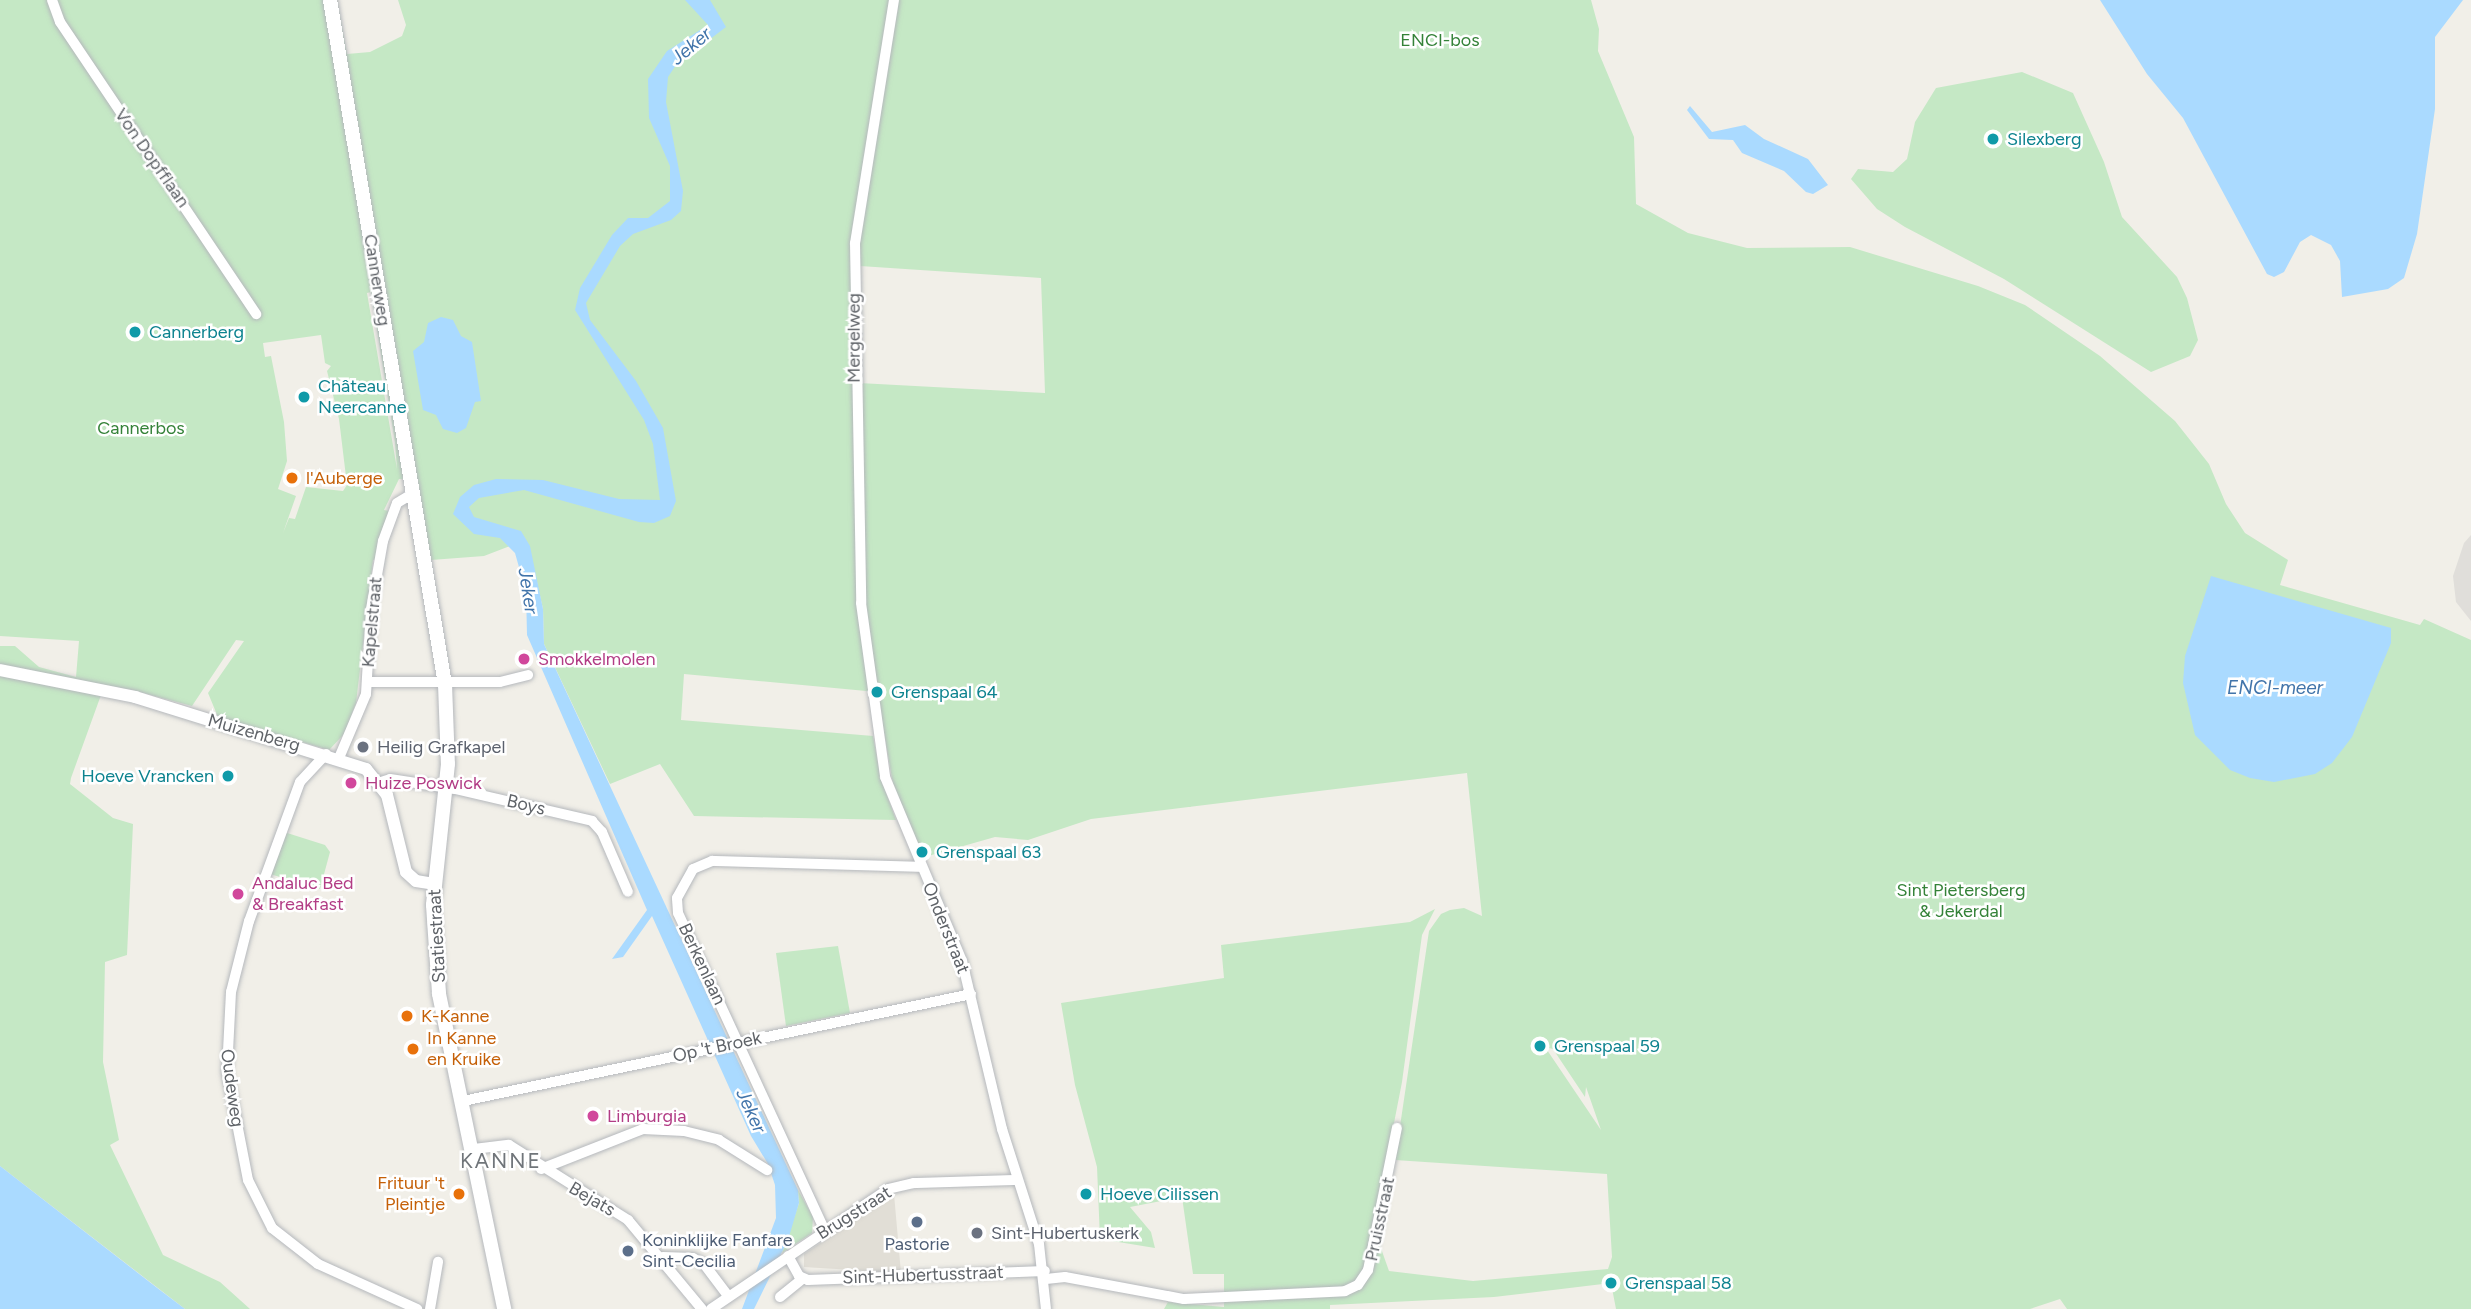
<!DOCTYPE html>
<html>
<head>
<meta charset="utf-8">
<style>
  body { margin:0 }
  #map { position:relative; width:2471px; height:1309px; overflow:hidden; background:#f1efe8; font-family:Figtree,sans-serif }
  div>[style] { position:absolute }
  [style*='--x'] { left:calc(var(--x)*1px); top:calc(var(--y)*1px); width:calc(var(--w)*1px); rotate:calc(var(--a)*1deg) }
  .industrial>* { inset:0; background:#e0deda }
  .education>* { inset:0; background:#e1ded6 }
  .green>* { inset:0; background:#c5e8c5 }
  .water>* { inset:0; background:#aadaff }
  .roads { filter:drop-shadow(0 0 2px #b5b8bc) drop-shadow(0 0 2px #b5b8bc) }
  .minor>* { height:10px; margin:-5px; padding:0 5px; transform-origin:5px; border-radius:5px; background:#fff }
  .tertiary>* { height:12px; margin:-6px; padding:0 6px; transform-origin:6px; border-radius:6px; background:#fff }
  .secondary>* { height:14px; margin:-7px; padding:0 7px; transform-origin:7px; border-radius:7px; background:#fff }
  .dots>* { width:19px; height:19px; translate:-50% -50%; box-sizing:border-box; border:4px solid #fff; border-radius:50% }
  span { translate:-50% -50%; white-space:nowrap; text-align:center; line-height:1.15; -webkit-text-stroke:5px #fff; paint-order:stroke }
  .park-label { font-size:18px; color:#348238 }
  .culture-label { font-size:18px; color:#0d838f }
  .left { translate:0 -50%; text-align:left }
  .right { translate:-100% -50%; text-align:right }
  .street-label { font-size:18px; color:#5f6368 }
  .food-label { font-size:18px; color:#c56008 }
  .hotel-label { font-size:18px; color:#b23c85 }
  .worship-label { font-size:18px; color:#5b616d }
  .service-label { font-size:18px; color:#4e5e75 }
  .water-label { font-size:19px; color:#4174aa; font-style:italic }
  .quarter-label { font-size:21px; color:#70757a; letter-spacing:2px }
</style>
</head>
<body>
<div id="map">
  <div class="industrial">
    <i style="clip-path:polygon(2471px 535px,2471px 621px,2456px 602px,2453px 576px,2464px 543px)"></i>
  </div>
  <div class="education">
    <i style="clip-path:polygon(894px 1194px,901px 1273px,804px 1267px,804px 1254px)"></i>
  </div>
  <div class="green">
    <i style="clip-path:polygon(evenodd,0 0,337px 0,347px 54px,370px 52px,402px 36px,406px 25px,398px 0,1591px 0,1599px 29px,1598px 51px,1634px 137px,1636px 204px,1688px 233px,1747px 248px,1850px 247px,1978px 286px,2025px 305px,2100px 356px,2175px 421px,2209px 464px,2226px 504px,2245px 533px,2288px 560px,2280px 585px,2420px 625px,2424px 619px,2471px 640px,2471px 1309px,2067px 1309px,2060px 1299px,2030px 1309px,1616px 1309px,1611px 1283px,1494px 1297px,1330px 1305px,1330px 1309px,1164px 1309px,1168px 1302px,1224px 1307px,1224px 1274px,1193px 1274px,1182px 1197px,1130px 1207px,1151px 1232px,1155px 1248px,1100px 1239px,1097px 1167px,1075px 1085px,1061px 1003px,1224px 978px,1221px 945px,1410px 922px,1435px 909px,1422px 935px,1402px 1082px,1380px 1195px,1378px 1240px,1389px 1271px,1473px 1281px,1608px 1269px,1612px 1257px,1607px 1174px,1395px 1160px,1429px 931px,1441px 914px,1450px 910px,1464px 908px,1482px 916px,1467px 773px,1091px 819px,1028px 840px,995px 837px,921px 858px,896px 801px,877px 692px,684px 674px,681px 720px,873px 736px,881px 779px,896px 820px,694px 816px,660px 764px,610px 784px,544px 644px,543px 609px,530px 551px,510px 546px,484px 556px,431px 560px,415px 480px,399px 479px,384px 510px,389px 511px,379px 559px,373px 560px,356px 703px,344px 734px,329px 750px,218px 717px,208px 693px,244px 641px,236px 640px,192px 706px,132px 690px,101px 695px,71px 778px,70px 784px,113px 818px,133px 824px,127px 955px,105px 962px,103px 1062px,119px 1140px,110px 1145px,163px 1255px,220px 1282px,250px 1309px,185px 1309px,0 1166px,0 646px,15px 646px,39px 667px,76px 677px,79px 641px,0 636px,0 0,860px 266px,1041px 278px,1045px 393px,859px 383px,860px 266px,0 0,371px 292px,395px 442px,397px 469px,367px 293px,371px 292px,0 0,321px 335px,325px 363px,331px 366px,327px 371px,339px 419px,347px 485px,343px 491px,306px 487px,295px 519px,289px 518px,283px 533px,296px 496px,278px 489px,287px 461px,284px 422px,271px 356px,265px 357px,263px 343px,321px 335px,0 0,1545px 1047px,1553px 1049px,1585px 1097px,1586px 1087px,1601px 1130px,1545px 1047px)"></i>
    <i style="clip-path:polygon(2022px 72px,2073px 93px,2104px 162px,2122px 217px,2177px 277px,2187px 298px,2198px 340px,2190px 356px,2151px 372px,2004px 279px,1905px 227px,1877px 209px,1851px 179px,1858px 169px,1893px 172px,1907px 159px,1915px 122px,1936px 88px)"></i>
    <i style="clip-path:polygon(284px 832px,325px 845px,330px 852px,320px 889px,270px 874px)"></i>
    <i style="clip-path:polygon(838px 946px,850px 1013px,786px 1026px,776px 953px)"></i>
    <i style="clip-path:polygon(798px 1190px,813px 1217px,812px 1233px,782px 1253px,799px 1203px)"></i>
  </div>
  <div class="water">
    <i style="clip-path:polygon(685px 0,710px 0,726px 27px,676px 65px,668px 77px,666px 102px,683px 191px,681px 211px,671px 220px,633px 234px,620px 246px,586px 303px,590px 320px,636px 381px,663px 428px,676px 501px,670px 516px,654px 523px,639px 522px,524px 490px,479px 498px,469px 507px,474px 517px,521px 531px,530px 546px,543px 609px,544px 644px,798px 1190px,799px 1203px,788px 1240px,754px 1309px,742px 1309px,776px 1218px,775px 1185px,768px 1164px,751px 1136px,652px 916px,623px 957px,612px 959px,647px 910px,527px 635px,526px 592px,515px 553px,500px 538px,474px 534px,453px 514px,460px 497px,474px 485px,496px 479px,543px 480px,619px 499px,660px 500px,653px 444px,644px 420px,575px 310px,580px 288px,612px 235px,628px 218px,648px 218px,670px 201px,670px 166px,649px 118px,648px 79px,667px 51px,708px 25px)"></i>
    <i style="clip-path:polygon(2100px 0,2463px 0,2435px 37px,2435px 109px,2417px 234px,2404px 278px,2388px 289px,2342px 297px,2340px 261px,2331px 245px,2311px 235px,2300px 242px,2284px 272px,2274px 277px,2267px 274px,2183px 118px,2147px 74px)"></i>
    <i style="clip-path:polygon(1690px 106px,1712px 132px,1745px 125px,1764px 139px,1808px 159px,1828px 185px,1813px 194px,1806px 192px,1784px 171px,1742px 153px,1733px 140px,1709px 139px,1687px 110px)"></i>
    <i style="clip-path:polygon(441px 317px,453px 320px,461px 336px,472px 342px,481px 401px,475px 402px,466px 428px,457px 433px,443px 429px,436px 415px,423px 410px,413px 351px,424px 342px,428px 323px)"></i>
    <i style="clip-path:polygon(2211px 576px,2391px 628px,2391px 643px,2352px 737px,2332px 763px,2315px 774px,2274px 782px,2250px 778px,2230px 770px,2195px 735px,2183px 683px,2185px 656px)"></i>
    <i style="clip-path:polygon(0 1166px,156px 1287px,185px 1309px,0 1309px)"></i>
  </div>
  <div class="roads">
    <div class="minor">
      <i style="--x:52;--y:0;--w:23;--a:70"></i>
      <i style="--x:60;--y:22;--w:352;--a:56.1"></i>
      <i style="--x:894;--y:0;--w:246;--a:99.1"></i>
      <i style="--x:855;--y:243;--w:360;--a:89"></i>
      <i style="--x:861;--y:603;--w:176;--a:82.1"></i>
      <i style="--x:885;--y:777;--w:199;--a:67.3"></i>
      <i style="--x:962;--y:961;--w:173;--a:76.6"></i>
      <i style="--x:1002;--y:1129;--w:121;--a:72.2"></i>
      <i style="--x:1039;--y:1244;--w:65;--a:83.9"></i>
      <i style="--x:368;--y:682;--w:132;--a:0"></i>
      <i style="--x:500;--y:682;--w:29;--a:-14"></i>
      <i style="--x:326;--y:754;--w:38;--a:133"></i>
      <i style="--x:300;--y:782;--w:148;--a:110.1"></i>
      <i style="--x:249;--y:921;--w:73;--a:104.2"></i>
      <i style="--x:231;--y:992;--w:80;--a:92.9"></i>
      <i style="--x:227;--y:1072;--w:110;--a:79"></i>
      <i style="--x:248;--y:1180;--w:54;--a:63.4"></i>
      <i style="--x:272;--y:1228;--w:58;--a:38"></i>
      <i style="--x:318;--y:1264;--w:109;--a:24.4"></i>
      <i style="--x:339;--y:758;--w:69;--a:-67.1"></i>
      <i style="--x:366;--y:694;--w:85;--a:-86.6"></i>
      <i style="--x:371;--y:609;--w:69;--a:-80"></i>
      <i style="--x:383;--y:541;--w:40;--a:-69.8"></i>
      <i style="--x:397;--y:503;--w:17;--a:-31"></i>
      <i style="--x:381;--y:782;--w:9;--a:-18"></i>
      <i style="--x:390;--y:779;--w:66;--a:8.7"></i>
      <i style="--x:455;--y:789;--w:141;--a:13.1"></i>
      <i style="--x:592;--y:821;--w:15;--a:48"></i>
      <i style="--x:602;--y:832;--w:65;--a:66.6"></i>
      <i style="--x:463;--y:1101;--w:519;--a:-11.89"></i>
      <i style="--x:474;--y:1149;--w:35;--a:-7"></i>
      <i style="--x:509;--y:1145;--w:141;--a:32.2"></i>
      <i style="--x:628;--y:1220;--w:116;--a:50.3"></i>
      <i style="--x:541;--y:1169;--w:110;--a:-21.4"></i>
      <i style="--x:643;--y:1129;--w:41;--a:2.8"></i>
      <i style="--x:684;--y:1131;--w:36;--a:14"></i>
      <i style="--x:719;--y:1140;--w:57;--a:32"></i>
      <i style="--x:825;--y:1231;--w:350;--a:-114.8"></i>
      <i style="--x:678;--y:913;--w:15;--a:-94"></i>
      <i style="--x:677;--y:898;--w:33;--a:-61"></i>
      <i style="--x:693;--y:869;--w:21;--a:-23"></i>
      <i style="--x:712;--y:861;--w:209;--a:1.6"></i>
      <i style="--x:788;--y:1256;--w:23;--a:61"></i>
      <i style="--x:799;--y:1276;--w:10;--a:24"></i>
      <i style="--x:808;--y:1280;--w:237;--a:-2.2"></i>
      <i style="--x:663;--y:1257;--w:30;--a:2"></i>
      <i style="--x:693;--y:1258;--w:13;--a:29"></i>
      <i style="--x:704;--y:1264;--w:41;--a:52.9"></i>
      <i style="--x:1046;--y:1279;--w:19;--a:-6"></i>
      <i style="--x:1065;--y:1277;--w:121;--a:10.5"></i>
      <i style="--x:1184;--y:1299;--w:161;--a:-2.8"></i>
      <i style="--x:1345;--y:1291;--w:14;--a:-25"></i>
      <i style="--x:1358;--y:1285;--w:18;--a:-56"></i>
      <i style="--x:1368;--y:1270;--w:145;--a:-78.5"></i>
      <i style="--x:780;--y:1297;--w:28;--a:-39"></i>
      <i style="--x:430;--y:1309;--w:48;--a:-80.3"></i>
      <i style="--x:711;--y:1309;--w:214;--a:-34.1"></i>
      <i style="--x:888;--y:1189;--w:27;--a:-13"></i>
      <i style="--x:914;--y:1183;--w:103;--a:-1.7"></i>
    </div>
    <div class="tertiary">
      <i style="--x:0;--y:670;--w:138;--a:11.3"></i>
      <i style="--x:135;--y:697;--w:242;--a:17.3"></i>
      <i style="--x:366;--y:769;--w:33;--a:51"></i>
      <i style="--x:387;--y:795;--w:79;--a:76.1"></i>
      <i style="--x:406;--y:872;--w:13;--a:42"></i>
      <i style="--x:416;--y:881;--w:18;--a:9"></i>
    </div>
    <div class="secondary">
      <i style="--x:330;--y:0;--w:694;--a:80.46"></i>
      <i style="--x:445;--y:684;--w:80;--a:87.9"></i>
      <i style="--x:448;--y:764;--w:142;--a:96.1"></i>
      <i style="--x:433;--y:905;--w:89;--a:86.1"></i>
      <i style="--x:439;--y:994;--w:322;--a:78.3"></i>
    </div>
  </div>
  <div class="dots">
    <i style="left:1993px;top:139px;background:#0f9aa8"></i>
    <i style="left:135px;top:332px;background:#0f9aa8"></i>
    <i style="left:304px;top:397px;background:#0f9aa8"></i>
    <i style="left:292px;top:478px;background:#e8710a"></i>
    <i style="left:524px;top:659px;background:#d1479c"></i>
    <i style="left:877px;top:692px;background:#0f9aa8"></i>
    <i style="left:363px;top:747px;background:#6b7280"></i>
    <i style="left:228px;top:776px;background:#0f9aa8"></i>
    <i style="left:351px;top:783px;background:#d1479c"></i>
    <i style="left:922px;top:852px;background:#0f9aa8"></i>
    <i style="left:238px;top:894px;background:#d1479c"></i>
    <i style="left:407px;top:1016px;background:#e8710a"></i>
    <i style="left:1540px;top:1046px;background:#0f9aa8"></i>
    <i style="left:413px;top:1049px;background:#e8710a"></i>
    <i style="left:593px;top:1116px;background:#d1479c"></i>
    <i style="left:459px;top:1194px;background:#e8710a"></i>
    <i style="left:1086px;top:1194px;background:#0f9aa8"></i>
    <i style="left:917px;top:1222px;background:#5c6f8a"></i>
    <i style="left:977px;top:1233px;background:#6b7280"></i>
    <i style="left:628px;top:1251px;background:#5c6f8a"></i>
    <i style="left:1611px;top:1283px;background:#0f9aa8"></i>
  </div>
  <div class="park-label">
    <span style="left:1440px;top:40px">ENCI-bos</span>
    <span style="left:141px;top:428px">Cannerbos</span>
    <span style="left:1961px;top:901px">Sint Pietersberg<br>&amp; Jekerdal</span>
  </div>
  <div class="culture-label">
    <span class="left" style="left:2007px;top:139px">Silexberg</span>
    <span class="left" style="left:149px;top:332px">Cannerberg</span>
    <span class="left" style="left:318px;top:397px">Château<br>Neercanne</span>
    <span class="left" style="left:891px;top:692px">Grenspaal 64</span>
    <span class="right" style="left:214px;top:776px">Hoeve Vrancken</span>
    <span class="left" style="left:936px;top:852px">Grenspaal 63</span>
    <span class="left" style="left:1554px;top:1046px">Grenspaal 59</span>
    <span class="left" style="left:1100px;top:1194px">Hoeve Cilissen</span>
    <span class="left" style="left:1625px;top:1283px">Grenspaal 58</span>
  </div>
  <div class="street-label">
    <span style="left:152px;top:158px;rotate:55deg">Von Dopfflaan</span>
    <span style="left:377px;top:280px;rotate:81deg">Cannerweg</span>
    <span style="left:854px;top:338px;rotate:-90deg">Mergelweg</span>
    <span style="left:372px;top:622px;rotate:-85deg">Kapelstraat</span>
    <span style="left:254px;top:733px;rotate:16deg">Muizenberg</span>
    <span style="left:526px;top:805px;rotate:13deg">Boys</span>
    <span style="left:946px;top:928px;rotate:68deg">Onderstraat</span>
    <span style="left:437px;top:936px;rotate:-93deg">Statiestraat</span>
    <span style="left:702px;top:964px;rotate:65deg">Berkenlaan</span>
    <span style="left:717px;top:1047px;rotate:-12deg">Op 't Broek</span>
    <span style="left:232px;top:1088px;rotate:82deg">Oudeweg</span>
    <span style="left:592px;top:1199px;rotate:30deg">Bejats</span>
    <span style="left:854px;top:1213px;rotate:-32deg">Brugstraat</span>
    <span style="left:1380px;top:1219px;rotate:-78deg">Pruisstraat</span>
    <span style="left:923px;top:1275px;rotate:-2deg">Sint-Hubertusstraat</span>
  </div>
  <div class="food-label">
    <span class="left" style="left:306px;top:478px">l'Auberge</span>
    <span class="left" style="left:421px;top:1016px">K-Kanne</span>
    <span class="left" style="left:427px;top:1049px">In Kanne<br>en Kruike</span>
    <span class="right" style="left:445px;top:1194px">Frituur 't<br>Pleintje</span>
  </div>
  <div class="hotel-label">
    <span class="left" style="left:538px;top:659px">Smokkelmolen</span>
    <span class="left" style="left:365px;top:783px">Huize Poswick</span>
    <span class="left" style="left:252px;top:894px">Andaluc Bed<br>&amp; Breakfast</span>
    <span class="left" style="left:607px;top:1116px">Limburgia</span>
  </div>
  <div class="worship-label">
    <span class="left" style="left:377px;top:747px">Heilig Grafkapel</span>
    <span class="left" style="left:991px;top:1233px">Sint-Hubertuskerk</span>
  </div>
  <div class="service-label">
    <span class="left" style="left:642px;top:1251px">Koninklijke Fanfare<br>Sint-Cecilia</span>
    <span style="left:917px;top:1244px">Pastorie</span>
  </div>
  <div class="water-label">
    <span style="left:691px;top:46px;rotate:-40deg">Jeker</span>
    <span style="left:528px;top:591px;rotate:81deg">Jeker</span>
    <span style="left:2275px;top:688px">ENCI-meer</span>
    <span style="left:751px;top:1111px;rotate:66deg">Jeker</span>
  </div>
  <div class="quarter-label">
    <span style="left:501px;top:1161px">KANNE</span>
  </div>
</div>
</body>
</html>
